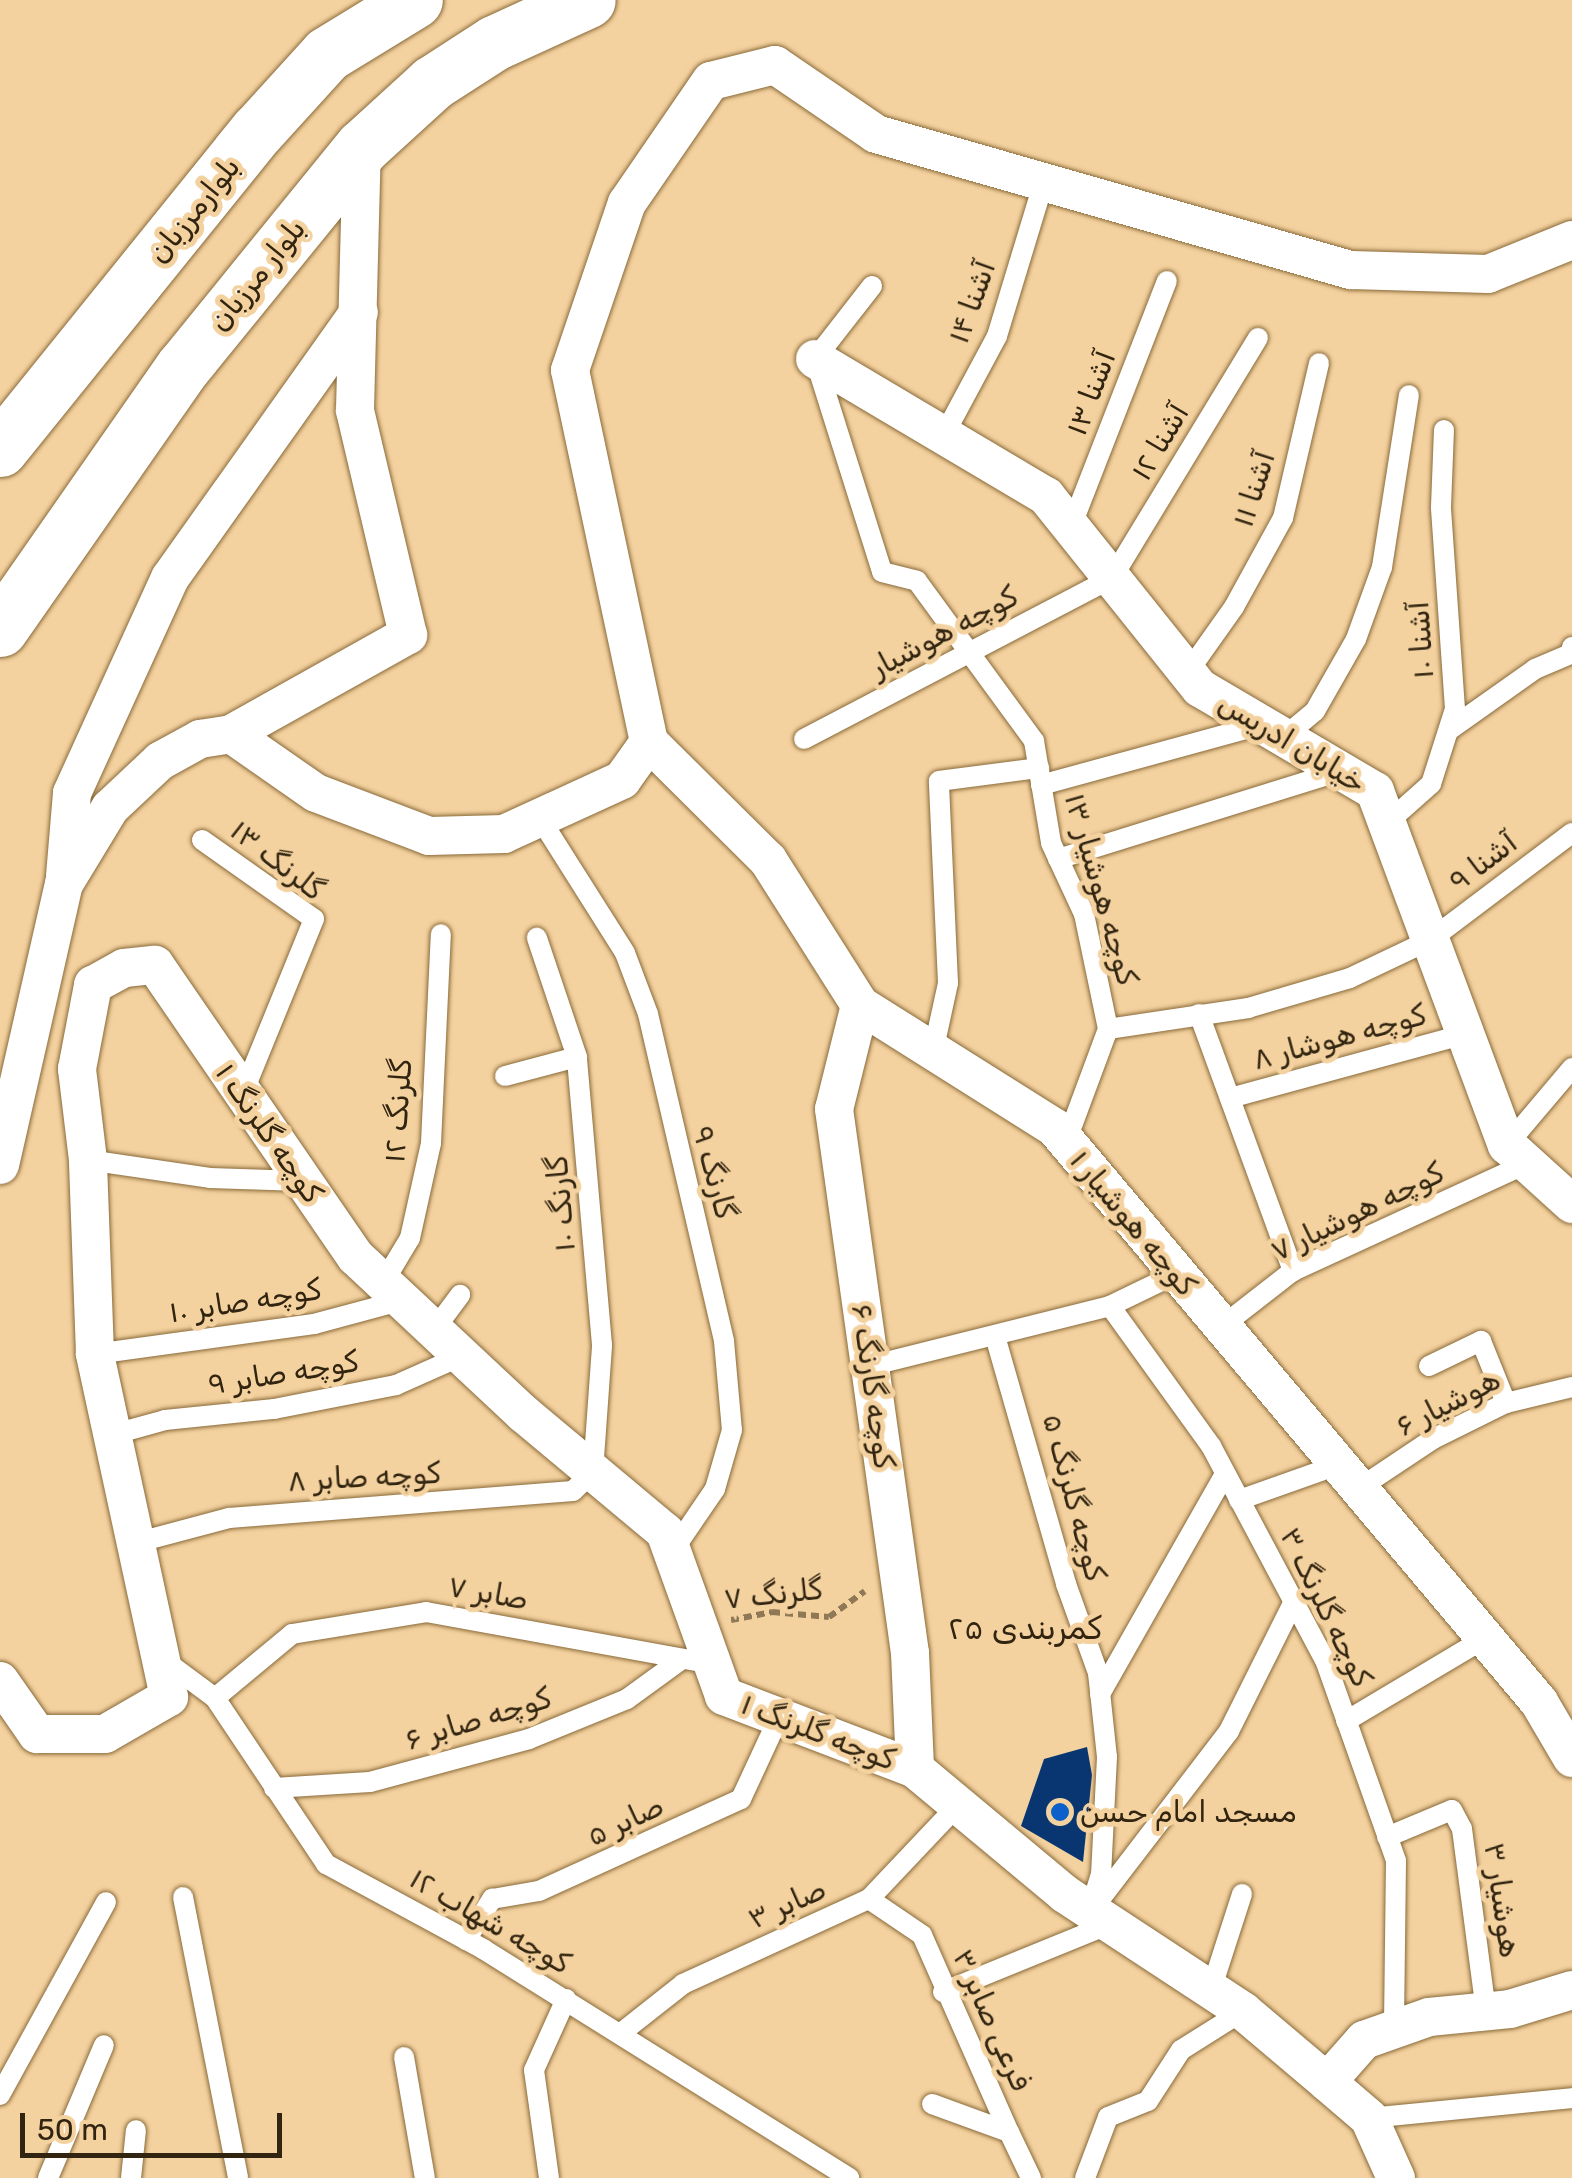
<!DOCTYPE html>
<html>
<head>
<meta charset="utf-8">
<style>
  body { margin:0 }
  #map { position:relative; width:1572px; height:2178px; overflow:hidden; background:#f4d29f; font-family:Rubik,Cairo,sans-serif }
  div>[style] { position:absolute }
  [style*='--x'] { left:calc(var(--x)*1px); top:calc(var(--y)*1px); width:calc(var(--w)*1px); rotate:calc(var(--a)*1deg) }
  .building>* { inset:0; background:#093571 }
  .path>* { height:6px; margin-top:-3px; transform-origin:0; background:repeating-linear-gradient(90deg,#8f7855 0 8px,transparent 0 13px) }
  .roads { filter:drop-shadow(0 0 2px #896a3a) drop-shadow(0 0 2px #896a3a) }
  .service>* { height:20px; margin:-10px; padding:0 10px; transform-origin:10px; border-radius:10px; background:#fff }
  .minor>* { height:38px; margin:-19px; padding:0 19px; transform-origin:19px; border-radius:19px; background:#fff }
  .secondary>* { height:55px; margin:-27.5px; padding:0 27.5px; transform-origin:27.5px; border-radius:27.5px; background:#fff }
  .dots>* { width:28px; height:28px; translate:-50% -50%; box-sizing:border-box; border:5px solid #f4d29f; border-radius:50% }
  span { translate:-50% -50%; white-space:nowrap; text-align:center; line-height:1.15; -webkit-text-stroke:10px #f4d29f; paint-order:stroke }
  .street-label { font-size:30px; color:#312410 }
  .poi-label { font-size:30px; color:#312410 }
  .left { translate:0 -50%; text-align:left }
  .neighbourhood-label { font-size:32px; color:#312410 }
  .scale { position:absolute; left:20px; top:2113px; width:262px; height:45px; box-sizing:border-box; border:5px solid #312410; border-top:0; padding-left:12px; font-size:30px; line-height:35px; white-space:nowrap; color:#312410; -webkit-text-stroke:8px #f4d29f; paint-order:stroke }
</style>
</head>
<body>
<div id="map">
  <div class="building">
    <i style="clip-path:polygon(1087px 1747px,1092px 1775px,1083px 1862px,1021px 1826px,1044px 1759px)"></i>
  </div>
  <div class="path">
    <i style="--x:731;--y:1620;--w:42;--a:-11"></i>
    <i style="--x:772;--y:1612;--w:57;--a:5"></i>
    <i style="--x:829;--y:1617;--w:44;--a:-35.8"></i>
  </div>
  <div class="roads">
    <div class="service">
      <i style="--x:872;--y:286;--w:93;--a:128"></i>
      <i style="--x:815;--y:359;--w:223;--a:72.5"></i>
      <i style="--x:882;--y:572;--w:36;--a:14"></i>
      <i style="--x:917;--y:581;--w:198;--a:53.8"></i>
      <i style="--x:1034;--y:741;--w:103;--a:80.5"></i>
      <i style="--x:1051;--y:843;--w:78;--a:65.1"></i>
      <i style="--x:1084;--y:914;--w:117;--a:78.2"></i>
      <i style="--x:1108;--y:1029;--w:121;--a:110.4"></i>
      <i style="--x:944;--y:435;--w:112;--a:-61.8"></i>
      <i style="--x:997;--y:336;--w:158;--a:-73.1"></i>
      <i style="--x:1071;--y:527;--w:264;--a:-68.7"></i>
      <i style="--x:1188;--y:672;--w:80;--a:-54.7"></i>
      <i style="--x:1234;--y:607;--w:102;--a:-61.2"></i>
      <i style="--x:1283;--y:518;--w:159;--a:-76.9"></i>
      <i style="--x:1449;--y:730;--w:105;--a:-35.3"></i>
      <i style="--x:1535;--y:669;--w:39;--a:-23"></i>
      <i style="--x:1571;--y:654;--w:7;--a:-82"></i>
      <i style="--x:1284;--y:737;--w:40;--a:-40"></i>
      <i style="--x:1315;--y:711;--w:83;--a:-60.3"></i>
      <i style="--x:1356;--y:639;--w:77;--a:-70.1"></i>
      <i style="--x:1382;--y:567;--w:174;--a:-81.1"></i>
      <i style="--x:804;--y:739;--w:348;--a:-27.6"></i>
      <i style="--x:1112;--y:578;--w:281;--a:-58.7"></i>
      <i style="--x:1041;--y:785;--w:228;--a:-15.3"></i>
      <i style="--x:541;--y:820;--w:157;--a:57.7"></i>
      <i style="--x:625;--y:953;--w:65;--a:69.3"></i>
      <i style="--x:648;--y:1014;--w:336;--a:76.9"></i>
      <i style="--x:724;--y:1341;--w:89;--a:84.9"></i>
      <i style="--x:732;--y:1430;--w:61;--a:106.1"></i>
      <i style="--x:715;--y:1489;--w:76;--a:124.3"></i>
      <i style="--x:1387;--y:823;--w:59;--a:-41.6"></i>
      <i style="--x:1431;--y:784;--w:79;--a:-72.3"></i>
      <i style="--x:1455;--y:709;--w:202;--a:-94"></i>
      <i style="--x:1441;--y:507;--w:77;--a:-87.8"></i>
      <i style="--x:202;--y:840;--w:137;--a:35.2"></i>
      <i style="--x:314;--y:919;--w:190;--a:112.2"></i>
      <i style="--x:1058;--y:859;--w:295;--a:-17.3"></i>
      <i style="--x:1199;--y:1014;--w:274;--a:69.9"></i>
      <i style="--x:1108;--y:1029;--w:142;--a:-8.5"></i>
      <i style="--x:1248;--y:1008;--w:106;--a:-16.4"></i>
      <i style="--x:1350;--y:978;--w:89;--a:-25.4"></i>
      <i style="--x:1430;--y:940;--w:178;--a:-37"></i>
      <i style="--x:933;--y:1052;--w:71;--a:-77.7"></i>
      <i style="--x:948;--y:983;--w:202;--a:-92.6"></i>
      <i style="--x:939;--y:781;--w:101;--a:-7.4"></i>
      <i style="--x:505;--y:1076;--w:74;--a:-14.8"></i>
      <i style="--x:1230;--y:1098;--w:244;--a:-15.2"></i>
      <i style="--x:1507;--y:1145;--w:101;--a:-49.8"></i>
      <i style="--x:88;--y:1160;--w:123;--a:8.4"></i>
      <i style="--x:210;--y:1178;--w:91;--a:1.9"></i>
      <i style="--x:383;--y:1283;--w:52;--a:-59"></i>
      <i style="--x:410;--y:1238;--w:97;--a:-77.5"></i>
      <i style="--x:431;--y:1143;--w:209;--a:-87.3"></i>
      <i style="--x:1110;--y:1306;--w:173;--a:54.2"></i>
      <i style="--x:1211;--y:1446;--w:242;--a:62"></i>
      <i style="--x:1325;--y:1660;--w:213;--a:70.5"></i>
      <i style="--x:1396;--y:1861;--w:168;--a:90.7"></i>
      <i style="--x:1221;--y:1327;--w:91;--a:-37.9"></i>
      <i style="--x:1293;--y:1271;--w:259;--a:-24.7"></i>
      <i style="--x:434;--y:1330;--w:44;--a:-53.4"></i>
      <i style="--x:995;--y:1336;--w:258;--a:74"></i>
      <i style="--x:1066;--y:1584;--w:95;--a:70.2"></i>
      <i style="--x:1098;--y:1673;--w:84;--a:83.9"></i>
      <i style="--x:1107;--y:1757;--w:117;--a:92.9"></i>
      <i style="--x:1101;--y:1874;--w:39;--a:107"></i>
      <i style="--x:95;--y:1354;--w:221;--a:-7.8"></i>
      <i style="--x:314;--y:1324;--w:92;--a:-15.1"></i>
      <i style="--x:870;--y:1366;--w:247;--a:-14"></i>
      <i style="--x:1110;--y:1306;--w:73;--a:-25.9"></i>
      <i style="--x:1429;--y:1366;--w:58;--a:-25.7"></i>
      <i style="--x:1481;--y:1341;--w:67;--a:68"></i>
      <i style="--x:111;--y:1435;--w:56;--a:-15.5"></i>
      <i style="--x:165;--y:1420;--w:110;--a:-5.8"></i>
      <i style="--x:274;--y:1409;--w:124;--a:-11.1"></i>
      <i style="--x:396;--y:1385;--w:71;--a:-24"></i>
      <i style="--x:1358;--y:1489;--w:90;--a:-33.7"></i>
      <i style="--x:1433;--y:1439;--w:81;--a:-26.3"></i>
      <i style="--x:1506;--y:1403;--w:68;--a:-13.6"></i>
      <i style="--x:1239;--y:1500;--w:105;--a:-19.5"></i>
      <i style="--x:135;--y:1543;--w:97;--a:-14.9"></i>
      <i style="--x:229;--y:1518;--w:345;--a:-4.5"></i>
      <i style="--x:573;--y:1491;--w:28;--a:-44"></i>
      <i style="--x:593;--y:1472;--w:127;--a:-85.9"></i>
      <i style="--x:602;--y:1345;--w:289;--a:-95"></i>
      <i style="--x:577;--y:1057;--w:126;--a:-108.6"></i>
      <i style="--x:161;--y:1658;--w:67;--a:36.5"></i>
      <i style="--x:215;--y:1698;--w:200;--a:56.2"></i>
      <i style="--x:326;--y:1864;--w:179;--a:28.4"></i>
      <i style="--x:483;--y:1949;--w:432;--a:32"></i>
      <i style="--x:1100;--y:1694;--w:253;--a:-60.4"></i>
      <i style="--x:215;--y:1698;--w:100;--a:-39.7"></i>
      <i style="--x:292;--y:1634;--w:136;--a:-9.3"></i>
      <i style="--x:426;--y:1612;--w:291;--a:10.3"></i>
      <i style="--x:1346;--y:1721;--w:162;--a:-30.8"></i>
      <i style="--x:274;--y:1788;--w:96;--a:-3.6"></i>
      <i style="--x:370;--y:1782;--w:165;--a:-15.1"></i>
      <i style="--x:529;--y:1739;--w:106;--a:-22.2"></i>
      <i style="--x:627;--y:1699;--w:68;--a:-36"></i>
      <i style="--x:1387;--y:1837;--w:70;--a:-22.6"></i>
      <i style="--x:1452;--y:1810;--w:21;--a:62"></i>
      <i style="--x:1462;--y:1829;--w:184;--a:82.5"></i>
      <i style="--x:183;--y:1897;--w:286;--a:78.9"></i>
      <i style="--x:869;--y:1899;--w:64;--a:34.2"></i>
      <i style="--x:922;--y:1935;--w:215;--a:66.2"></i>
      <i style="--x:1098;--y:1902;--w:215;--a:-52.5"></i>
      <i style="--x:1229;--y:1731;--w:145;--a:-63.4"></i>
      <i style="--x:466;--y:1940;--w:49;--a:-57.6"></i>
      <i style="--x:492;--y:1899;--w:48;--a:-9.7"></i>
      <i style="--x:539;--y:1891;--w:222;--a:-24.5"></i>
      <i style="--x:741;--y:1799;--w:90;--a:-65.1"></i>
      <i style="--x:1211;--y:1990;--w:101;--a:-72.1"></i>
      <i style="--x:943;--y:1992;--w:180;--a:-22.2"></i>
      <i style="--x:621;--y:2033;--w:79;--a:-38.3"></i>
      <i style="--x:683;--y:1984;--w:205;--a:-24.6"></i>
      <i style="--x:869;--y:1899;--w:129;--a:-46.6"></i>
      <i style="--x:404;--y:2057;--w:123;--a:80.2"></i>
      <i style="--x:0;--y:2095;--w:220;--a:-61.2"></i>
      <i style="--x:932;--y:2104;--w:82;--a:20"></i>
      <i style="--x:1009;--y:2132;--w:51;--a:64.4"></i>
      <i style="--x:1369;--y:2118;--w:204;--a:-5.6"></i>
      <i style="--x:48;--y:2178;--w:144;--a:-67.2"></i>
      <i style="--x:131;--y:2178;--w:48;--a:-84.1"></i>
      <i style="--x:549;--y:2178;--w:109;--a:-97.9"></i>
      <i style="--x:534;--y:2070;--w:78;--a:-65.7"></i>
      <i style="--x:1085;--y:2178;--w:65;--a:-69.3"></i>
      <i style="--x:1108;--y:2117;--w:43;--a:-21.8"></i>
      <i style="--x:1148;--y:2101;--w:61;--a:-57.1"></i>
      <i style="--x:1181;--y:2050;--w:73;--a:-32.2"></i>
    </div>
    <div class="minor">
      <i style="--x:815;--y:359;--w:269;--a:30.7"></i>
      <i style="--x:1046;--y:496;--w:246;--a:51.3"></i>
      <i style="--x:1200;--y:688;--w:203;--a:30.5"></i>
      <i style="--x:1375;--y:791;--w:378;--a:69.6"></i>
      <i style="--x:1507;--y:1145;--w:88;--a:42.2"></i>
      <i style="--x:231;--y:734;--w:203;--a:-29.2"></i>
      <i style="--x:408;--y:635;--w:231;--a:-103.3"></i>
      <i style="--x:355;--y:410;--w:263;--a:-88.5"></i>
      <i style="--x:649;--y:742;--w:168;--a:44.8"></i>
      <i style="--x:768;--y:860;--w:172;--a:57.6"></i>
      <i style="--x:860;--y:1005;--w:231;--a:32.2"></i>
      <i style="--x:1055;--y:1128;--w:751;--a:49.86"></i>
      <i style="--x:1539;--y:1702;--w:65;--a:59.5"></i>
      <i style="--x:65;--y:876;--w:83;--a:-85.2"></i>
      <i style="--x:72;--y:793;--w:236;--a:-65.5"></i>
      <i style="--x:170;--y:578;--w:326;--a:-54.6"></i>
      <i style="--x:860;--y:1005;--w:107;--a:104"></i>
      <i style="--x:834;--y:1109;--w:549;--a:82.05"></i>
      <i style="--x:910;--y:1653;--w:116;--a:87.5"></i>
      <i style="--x:0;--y:1165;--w:288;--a:-77.2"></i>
      <i style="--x:64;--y:884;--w:89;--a:-58.8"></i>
      <i style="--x:110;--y:808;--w:69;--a:-43.2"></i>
      <i style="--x:160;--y:761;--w:46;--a:-28.8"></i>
      <i style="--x:200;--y:739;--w:31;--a:-9"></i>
      <i style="--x:231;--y:734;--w:103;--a:34.8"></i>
      <i style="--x:316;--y:793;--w:121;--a:20.8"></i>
      <i style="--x:429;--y:836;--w:75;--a:-1.5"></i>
      <i style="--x:504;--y:834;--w:130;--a:-24.6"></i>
      <i style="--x:622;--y:780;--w:47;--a:-54.6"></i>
      <i style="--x:649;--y:742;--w:380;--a:-102"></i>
      <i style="--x:570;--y:370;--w:176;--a:-71.2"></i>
      <i style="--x:627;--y:203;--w:148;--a:-55.5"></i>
      <i style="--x:711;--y:81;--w:66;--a:-14"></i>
      <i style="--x:775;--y:65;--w:122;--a:34.3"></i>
      <i style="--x:876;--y:134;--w:494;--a:16"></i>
      <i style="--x:1351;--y:270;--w:137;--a:1.7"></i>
      <i style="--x:1488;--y:274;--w:91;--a:-22"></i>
      <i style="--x:0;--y:1681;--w:65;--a:55.1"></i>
      <i style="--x:37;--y:1734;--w:68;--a:0"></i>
      <i style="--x:105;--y:1734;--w:74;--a:-30"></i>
      <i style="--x:169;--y:1697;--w:351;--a:-102.2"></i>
      <i style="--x:95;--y:1354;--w:194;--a:-92.1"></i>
      <i style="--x:88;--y:1160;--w:92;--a:-96.9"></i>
      <i style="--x:77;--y:1069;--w:86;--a:-79.2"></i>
      <i style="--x:93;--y:985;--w:35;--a:-29"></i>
      <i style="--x:124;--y:968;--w:31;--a:-6"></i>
      <i style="--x:155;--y:965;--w:354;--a:55.5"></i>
      <i style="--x:356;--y:1257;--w:230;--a:43.1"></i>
      <i style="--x:524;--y:1414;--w:184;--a:39.9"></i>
      <i style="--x:665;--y:1532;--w:174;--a:70.2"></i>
      <i style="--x:724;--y:1696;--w:204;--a:20.9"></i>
      <i style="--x:915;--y:1769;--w:195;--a:39.8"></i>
      <i style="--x:1065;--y:1894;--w:213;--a:33.3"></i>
      <i style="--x:1243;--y:2011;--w:110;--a:40.2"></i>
      <i style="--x:1327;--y:2082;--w:55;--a:40.6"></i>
      <i style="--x:1369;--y:2118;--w:66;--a:65.8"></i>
      <i style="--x:1327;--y:2082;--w:56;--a:-48.6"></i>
      <i style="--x:1364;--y:2040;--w:69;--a:-19.5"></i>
      <i style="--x:1429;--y:2017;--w:81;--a:-5.6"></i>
      <i style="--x:1510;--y:2009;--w:65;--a:-17"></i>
    </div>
    <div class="secondary">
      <i style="--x:0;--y:449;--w:409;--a:-51.1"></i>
      <i style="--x:257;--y:131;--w:104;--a:-47.7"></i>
      <i style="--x:327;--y:54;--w:103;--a:-31.5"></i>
      <i style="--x:0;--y:629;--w:320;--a:-55.1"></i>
      <i style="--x:183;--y:367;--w:284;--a:-50.9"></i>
      <i style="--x:362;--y:147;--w:95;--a:-42.4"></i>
      <i style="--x:432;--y:83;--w:74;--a:-32.8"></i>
      <i style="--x:494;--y:43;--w:103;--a:-24.6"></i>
    </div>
  </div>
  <div class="dots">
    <i style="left:1060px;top:1812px;background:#0d60c9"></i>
  </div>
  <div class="street-label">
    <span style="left:194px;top:210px;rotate:-51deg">بلوارمرزبان</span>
    <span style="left:257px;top:275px;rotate:-51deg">بلوار مرزبان</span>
    <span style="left:972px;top:302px;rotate:-70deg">آشنا ۱۴</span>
    <span style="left:1091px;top:393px;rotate:-69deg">آشنا ۱۳</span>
    <span style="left:1160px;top:442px;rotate:-59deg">آشنا ۱۲</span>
    <span style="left:1254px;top:489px;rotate:-72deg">آشنا ۱۱</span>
    <span style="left:944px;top:632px;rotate:-28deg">کوچه هوشیار</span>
    <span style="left:1421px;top:640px;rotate:-94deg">آشنا ۱۰</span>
    <span style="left:1292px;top:743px;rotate:31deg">خیابان ادریس</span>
    <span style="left:277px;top:860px;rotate:38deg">گلرنگ ۱۳</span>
    <span style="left:1483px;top:862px;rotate:-37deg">آشنا ۹</span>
    <span style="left:1101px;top:889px;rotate:74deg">کوچه هوشیار ۱۳</span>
    <span style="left:1339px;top:1037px;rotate:-15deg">کوچه هوشار ۸</span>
    <span style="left:398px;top:1111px;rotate:-86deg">گلرنگ ۱۲</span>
    <span style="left:269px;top:1133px;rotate:55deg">کوچه گلرنگ ۱</span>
    <span style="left:714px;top:1172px;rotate:75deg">گارنگ ۹</span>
    <span style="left:561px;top:1204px;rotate:-95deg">گارنگ ۱۰</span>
    <span style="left:1357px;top:1212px;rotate:-26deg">کوچه هوشیار ۷</span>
    <span style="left:1133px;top:1223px;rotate:50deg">کوچه هوشیار ۱</span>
    <span style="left:245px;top:1301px;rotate:-9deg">کوچه صابر ۱۰</span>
    <span style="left:283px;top:1373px;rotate:-9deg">کوچه صابر ۹</span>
    <span style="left:873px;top:1386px;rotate:82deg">کوچه گارنگ ۶</span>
    <span style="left:1448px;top:1403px;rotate:-27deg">هوشیار ۶</span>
    <span style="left:364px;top:1477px;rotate:-3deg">کوچه صابر ۸</span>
    <span style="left:1074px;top:1497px;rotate:75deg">کوچه گلرنگ ۵</span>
    <span style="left:488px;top:1593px;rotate:10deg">صابر ۷</span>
    <span style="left:773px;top:1594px;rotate:-6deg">گلرنگ ۷</span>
    <span style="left:1326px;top:1607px;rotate:64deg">کوچه گلرنگ ۳</span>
    <span style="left:478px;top:1719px;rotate:-17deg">کوچه صابر ۶</span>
    <span style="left:818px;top:1732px;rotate:21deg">کوچه گلرنگ ۱</span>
    <span style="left:625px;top:1821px;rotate:-25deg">صابر ۵</span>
    <span style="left:1502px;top:1900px;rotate:82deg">هوشیار ۳</span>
    <span style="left:787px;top:1904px;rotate:-24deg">صابر ۳</span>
    <span style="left:490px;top:1921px;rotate:30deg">کوچه شهاب ۱۲</span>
    <span style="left:992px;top:2020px;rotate:66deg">فرعی صابر ۳</span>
  </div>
  <div class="poi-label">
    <span class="left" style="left:1080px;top:1812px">مسجد امام حسن</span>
  </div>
  <div class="neighbourhood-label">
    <span style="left:1025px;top:1628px">کمربندی ۲۵</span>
  </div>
  <div class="scale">50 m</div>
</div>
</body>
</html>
